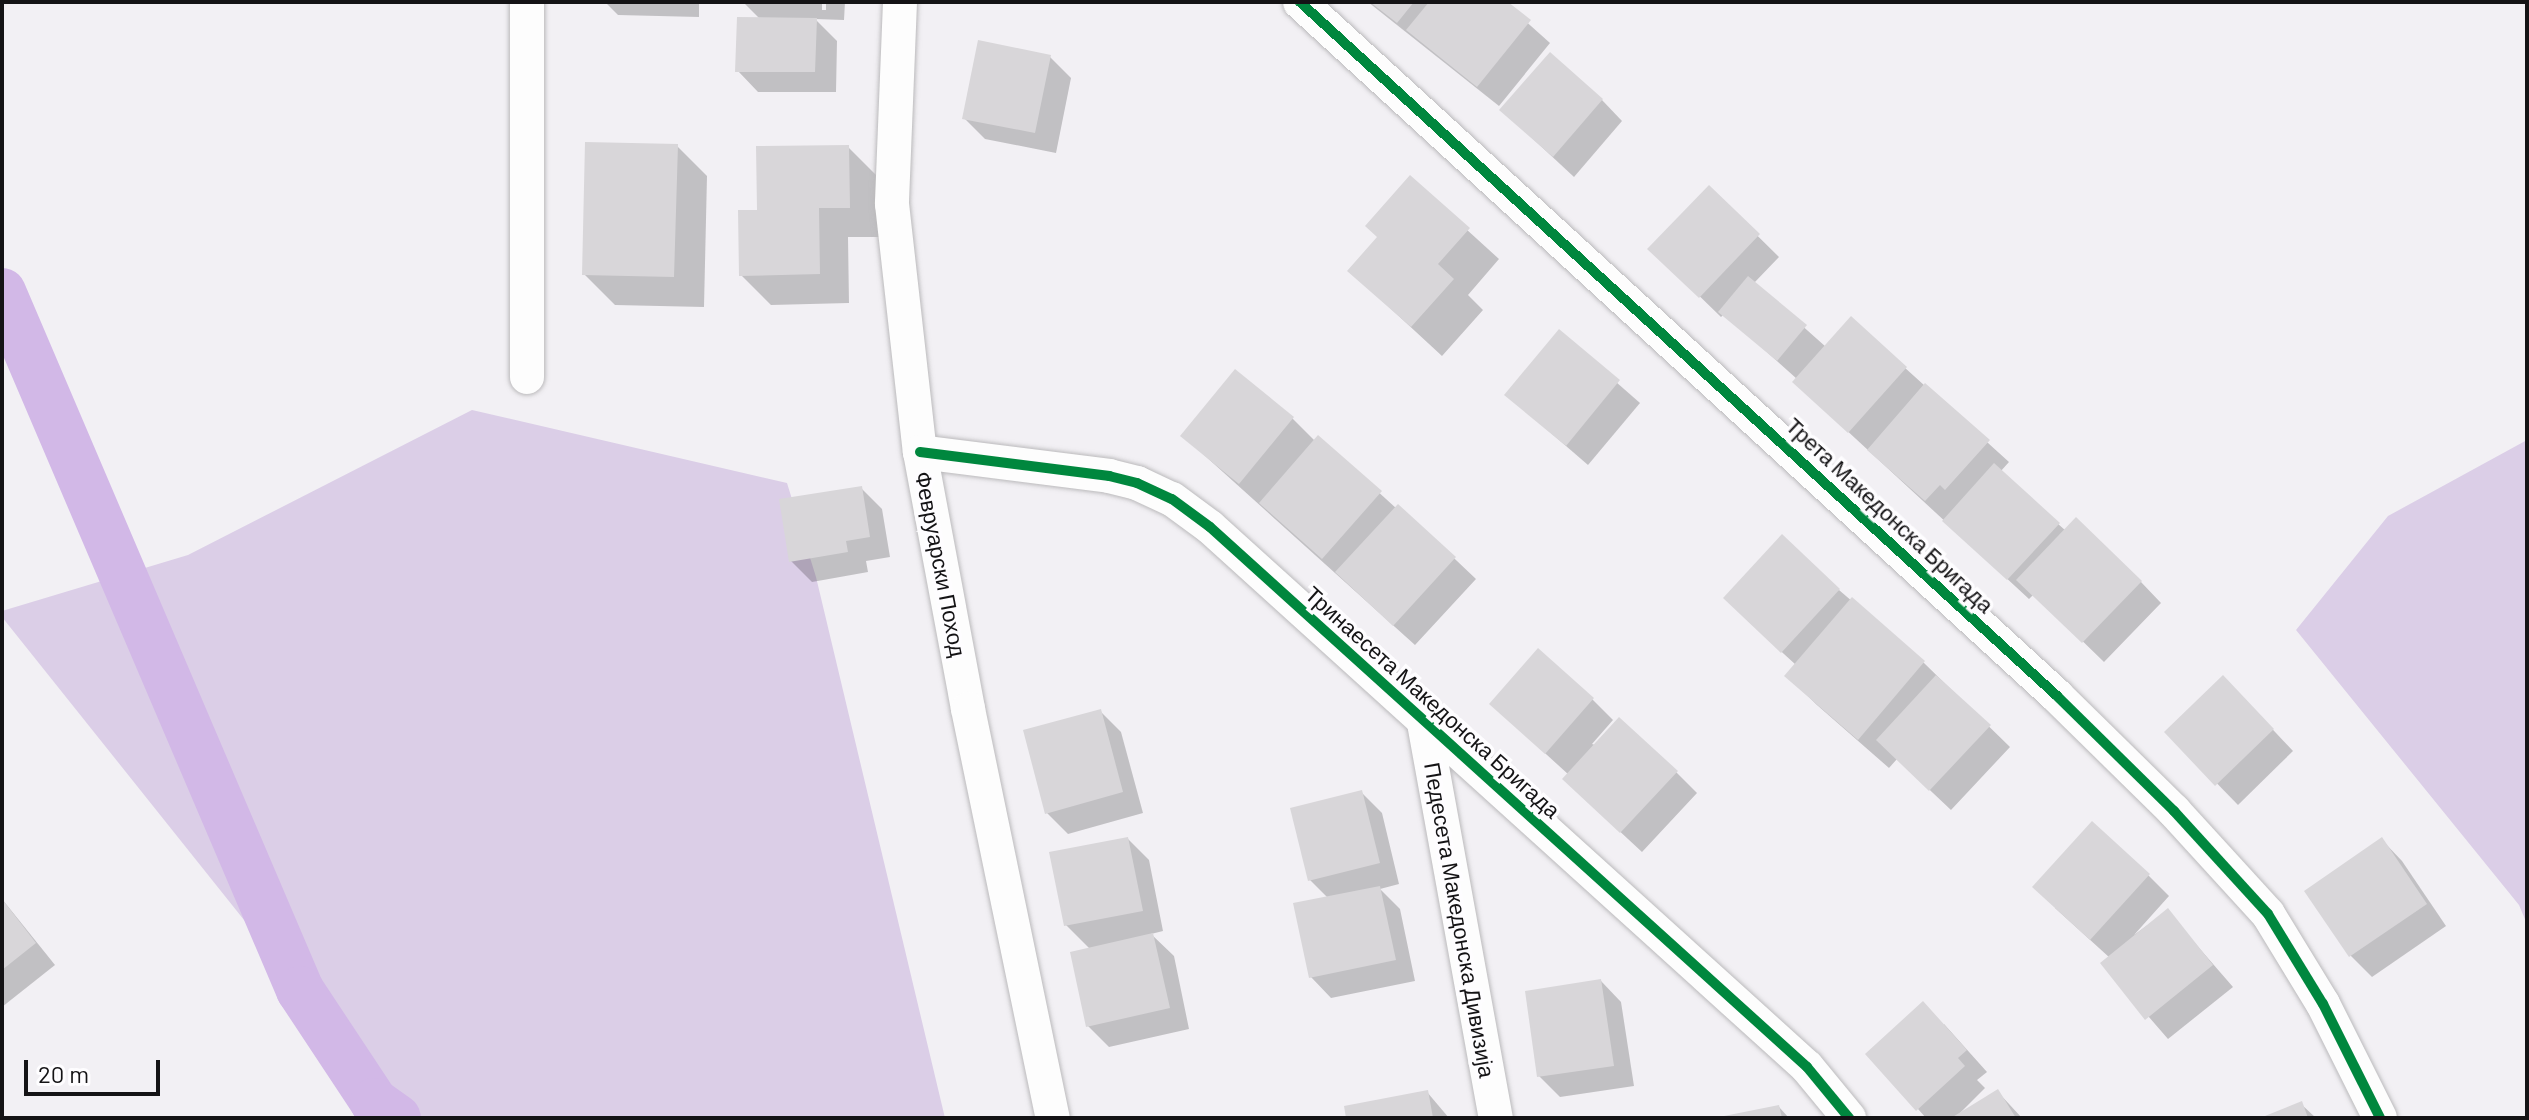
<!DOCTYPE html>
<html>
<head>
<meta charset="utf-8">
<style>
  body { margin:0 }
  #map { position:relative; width:2529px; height:1120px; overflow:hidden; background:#f2f0f4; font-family:Barlow,sans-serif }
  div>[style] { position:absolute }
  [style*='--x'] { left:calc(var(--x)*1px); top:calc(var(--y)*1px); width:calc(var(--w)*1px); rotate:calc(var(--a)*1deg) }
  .green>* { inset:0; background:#dbcee7 }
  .shadow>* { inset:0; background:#0003 }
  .canal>* { height:48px; margin:-24px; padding:0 24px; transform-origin:24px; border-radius:24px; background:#d2b8e7 }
  .building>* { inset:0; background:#d8d6d9 }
  .roads { filter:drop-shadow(0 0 2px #bbbabc) drop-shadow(0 0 2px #bbbabc) }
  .street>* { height:34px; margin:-17px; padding:0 17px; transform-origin:17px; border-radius:17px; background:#fdfdfd }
  .cycleway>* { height:10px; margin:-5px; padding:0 5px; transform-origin:5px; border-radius:5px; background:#00873e }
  span { translate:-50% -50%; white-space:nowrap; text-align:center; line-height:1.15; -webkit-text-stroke:7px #fefdff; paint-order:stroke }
  .street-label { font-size:22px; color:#141315 }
  .frame { position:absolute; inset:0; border:4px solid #141315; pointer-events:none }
  .scale { position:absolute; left:24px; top:1060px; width:136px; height:36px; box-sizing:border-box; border:4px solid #141315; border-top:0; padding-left:10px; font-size:24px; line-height:28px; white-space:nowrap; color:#141315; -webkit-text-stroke:6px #fefdff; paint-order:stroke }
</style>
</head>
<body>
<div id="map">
  <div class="green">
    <i style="clip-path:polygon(472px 410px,787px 483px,816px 577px,945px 1118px,397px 1118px,374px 1102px,300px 990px,2px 617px,2px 611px,188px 555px)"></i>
    <i style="clip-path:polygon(2527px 440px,2527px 924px,2519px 905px,2296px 630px,2388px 516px)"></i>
  </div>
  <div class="shadow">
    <i style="clip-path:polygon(605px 2px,699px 2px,699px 17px,618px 15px)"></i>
    <i style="clip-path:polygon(743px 2px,822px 2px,822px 10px,826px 10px,826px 2px,845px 2px,844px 20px,815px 19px,837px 41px,836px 92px,758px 92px,738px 71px,760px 19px)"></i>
    <i style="clip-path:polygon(1368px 2px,1504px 2px,1550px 43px,1499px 106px)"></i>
    <i style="clip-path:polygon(1050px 57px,1071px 78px,1056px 153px,985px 139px,964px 118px)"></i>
    <i style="clip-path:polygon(1602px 100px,1622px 121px,1574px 177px,1502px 110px)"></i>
    <i style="clip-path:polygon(677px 146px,707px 176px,704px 307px,615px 305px,585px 275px)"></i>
    <i style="clip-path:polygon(848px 147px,878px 177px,879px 237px,848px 237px,849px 303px,771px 305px,741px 275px,759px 212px)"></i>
    <i style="clip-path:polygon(1410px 178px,1499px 259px,1468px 295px,1483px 310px,1442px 356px,1350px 271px,1379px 237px)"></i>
    <i style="clip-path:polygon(1709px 188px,1779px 257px,1754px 283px,1826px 347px,1851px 319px,2009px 462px,2000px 472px,2066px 531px,2141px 582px,2161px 603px,2104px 662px,2034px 594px,2029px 599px,1816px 402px,1797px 379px,1724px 314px,1721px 317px,1650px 248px)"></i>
    <i style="clip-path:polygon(1559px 332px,1640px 403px,1588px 465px,1507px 395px)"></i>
    <i style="clip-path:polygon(1292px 418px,1316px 442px,1319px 438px,1397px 509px,1399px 506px,1476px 579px,1415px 645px,1183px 436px)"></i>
    <i style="clip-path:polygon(861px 488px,882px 509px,890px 557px,866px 561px,868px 572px,812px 582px,791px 561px)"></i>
    <i style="clip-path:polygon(1839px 590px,1924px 663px,2010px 747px,1951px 810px,1897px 759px,1889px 768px,1817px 705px,1787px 676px,1796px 665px,1746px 619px)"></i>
    <i style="clip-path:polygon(1592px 699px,1613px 720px,1592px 744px,1676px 772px,1697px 793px,1642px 852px,1586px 800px,1569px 775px,1491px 704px)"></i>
    <i style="clip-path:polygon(2244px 699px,2293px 751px,2238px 805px,2167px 732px)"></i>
    <i style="clip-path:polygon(1100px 711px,1121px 732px,1143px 813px,1068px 834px,1047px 813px)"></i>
    <i style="clip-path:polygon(1361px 792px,1382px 813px,1399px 884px,1380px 889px,1400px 909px,1415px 981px,1331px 998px,1311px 977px,1328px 898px,1310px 880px)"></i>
    <i style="clip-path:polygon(1128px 839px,1149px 860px,1163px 931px,1151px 934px,1174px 956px,1189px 1029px,1109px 1047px,1088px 1026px,1090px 949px,1066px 925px)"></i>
    <i style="clip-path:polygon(2382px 840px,2402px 861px,2446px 926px,2372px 977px,2351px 956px,2307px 891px)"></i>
    <i style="clip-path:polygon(2148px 875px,2169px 896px,2134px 935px,2167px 911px,2233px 987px,2168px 1039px,2103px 964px,2110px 958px,2055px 908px)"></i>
    <i style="clip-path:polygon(2px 899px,55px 965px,2px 1007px)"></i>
    <i style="clip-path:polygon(1601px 981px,1621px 1002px,1634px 1086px,1560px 1097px,1539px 1076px)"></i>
    <i style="clip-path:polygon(1944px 1024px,1987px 1072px,1977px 1080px,1985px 1088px,1956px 1117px,1997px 1091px,2022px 1118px,1926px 1118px,1918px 1109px)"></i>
    <i style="clip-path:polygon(1427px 1092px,1449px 1118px,1348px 1118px)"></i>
    <i style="clip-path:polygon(2301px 1104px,2316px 1118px,2265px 1118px)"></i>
    <i style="clip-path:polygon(1779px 1107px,1789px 1118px,1722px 1118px)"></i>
  </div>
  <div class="canal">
    <i style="--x:2;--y:292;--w:759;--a:66.88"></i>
    <i style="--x:300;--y:990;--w:134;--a:56.5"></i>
    <i style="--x:374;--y:1102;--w:28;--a:35"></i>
  </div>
  <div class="building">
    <i style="clip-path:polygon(1370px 2px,1414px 2px,1397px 23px)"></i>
    <i style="clip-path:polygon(1429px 2px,1508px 2px,1531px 20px,1477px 87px,1406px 30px)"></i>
    <i style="clip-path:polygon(737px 17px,817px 18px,815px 72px,735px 72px)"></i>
    <i style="clip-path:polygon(978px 40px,1051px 55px,1035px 133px,962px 119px)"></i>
    <i style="clip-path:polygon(1550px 52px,1603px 99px,1553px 157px,1499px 110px)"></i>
    <i style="clip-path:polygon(585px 142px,678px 144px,674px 277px,582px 275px)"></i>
    <i style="clip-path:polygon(849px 145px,850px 208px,819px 208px,820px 274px,739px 276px,738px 210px,757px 210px,756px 146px)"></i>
    <i style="clip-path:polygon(1410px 175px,1470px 228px,1438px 264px,1454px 279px,1411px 327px,1347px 271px,1377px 237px,1365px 226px)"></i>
    <i style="clip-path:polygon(1709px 185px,1760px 234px,1699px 298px,1647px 249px)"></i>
    <i style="clip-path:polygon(1748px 276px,1807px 325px,1777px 361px,1718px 312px)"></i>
    <i style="clip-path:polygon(1851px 316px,1907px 367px,1848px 433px,1792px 382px)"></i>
    <i style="clip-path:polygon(1559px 329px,1620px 380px,1566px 446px,1504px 395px)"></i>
    <i style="clip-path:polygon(1235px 369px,1294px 417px,1239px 484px,1180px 436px)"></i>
    <i style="clip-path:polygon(1925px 383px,1990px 440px,1945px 490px,1940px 485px,1925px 501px,1867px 450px)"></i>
    <i style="clip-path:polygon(1318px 435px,1382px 491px,1322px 559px,1259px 503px)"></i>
    <i style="clip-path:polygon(1994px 463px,2060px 523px,2007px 580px,1942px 521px)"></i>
    <i style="clip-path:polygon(862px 486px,870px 537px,846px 541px,848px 552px,789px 562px,779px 499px)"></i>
    <i style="clip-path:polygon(1398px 504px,1456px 557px,1393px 626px,1335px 572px)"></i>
    <i style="clip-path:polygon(2076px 517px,2142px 581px,2082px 643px,2016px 580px)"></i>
    <i style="clip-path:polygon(1782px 534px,1840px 589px,1781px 653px,1723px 598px)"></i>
    <i style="clip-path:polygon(1852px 597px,1925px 661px,1858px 740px,1784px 676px)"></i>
    <i style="clip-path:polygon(1538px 648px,1594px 698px,1545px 754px,1489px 704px)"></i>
    <i style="clip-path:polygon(1936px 675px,1991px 725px,1929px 791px,1876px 740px)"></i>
    <i style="clip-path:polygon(2223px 675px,2274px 729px,2215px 786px,2164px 732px)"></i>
    <i style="clip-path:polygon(1101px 709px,1123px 792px,1045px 814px,1023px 730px)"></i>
    <i style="clip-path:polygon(1619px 717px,1678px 771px,1620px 833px,1562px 779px)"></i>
    <i style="clip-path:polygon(1362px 790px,1380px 863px,1308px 881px,1290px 808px)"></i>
    <i style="clip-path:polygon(2092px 821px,2150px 874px,2090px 940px,2032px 887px)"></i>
    <i style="clip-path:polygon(1128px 837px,1143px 911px,1064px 926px,1049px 852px)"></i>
    <i style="clip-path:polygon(2382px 837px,2427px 904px,2349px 957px,2304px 891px)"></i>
    <i style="clip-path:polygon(1380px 886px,1396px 960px,1309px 978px,1293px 903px)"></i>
    <i style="clip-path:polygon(2px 899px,36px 943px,2px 970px)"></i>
    <i style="clip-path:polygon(2168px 908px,2213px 965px,2145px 1020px,2100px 963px)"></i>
    <i style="clip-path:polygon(1153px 933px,1170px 1008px,1086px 1027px,1070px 952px)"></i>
    <i style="clip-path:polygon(1601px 979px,1614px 1066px,1537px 1077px,1525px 991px)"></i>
    <i style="clip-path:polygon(1923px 1001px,1967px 1050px,1958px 1058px,1965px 1066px,1916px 1111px,1865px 1054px)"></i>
    <i style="clip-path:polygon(1998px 1089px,2016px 1118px,1951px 1118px)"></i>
    <i style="clip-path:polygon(1428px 1090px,1433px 1118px,1346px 1118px,1344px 1106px)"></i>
    <i style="clip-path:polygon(2302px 1101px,2308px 1118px,2260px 1118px)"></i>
    <i style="clip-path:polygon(1779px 1105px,1782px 1118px,1719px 1118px,1719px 1117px)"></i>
  </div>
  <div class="roads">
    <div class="street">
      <i style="--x:900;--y:2;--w:202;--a:92.3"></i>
      <i style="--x:892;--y:204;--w:250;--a:83.6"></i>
      <i style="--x:920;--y:452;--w:261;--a:79.4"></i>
      <i style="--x:968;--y:709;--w:418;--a:78.3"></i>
      <i style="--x:1300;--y:2;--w:1027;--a:42.51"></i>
      <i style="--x:2057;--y:696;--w:164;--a:44.5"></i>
      <i style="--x:2174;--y:811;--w:139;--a:47.6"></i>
      <i style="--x:2268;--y:914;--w:105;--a:58.6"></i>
      <i style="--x:2323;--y:1004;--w:127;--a:63.4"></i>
      <i style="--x:527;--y:377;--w:375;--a:-90"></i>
      <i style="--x:920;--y:452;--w:191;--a:7.2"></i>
      <i style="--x:1109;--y:476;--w:29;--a:14"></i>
      <i style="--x:1137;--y:483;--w:38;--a:25"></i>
      <i style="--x:1172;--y:499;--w:47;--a:36.4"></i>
      <i style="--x:1210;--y:527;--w:805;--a:42.13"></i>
      <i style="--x:1807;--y:1067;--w:66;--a:50.5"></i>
      <i style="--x:1424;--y:723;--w:402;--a:79.7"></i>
    </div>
  </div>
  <div class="cycleway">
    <i style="--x:1300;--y:2;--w:1027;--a:42.51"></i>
    <i style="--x:2057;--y:696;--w:164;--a:44.5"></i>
    <i style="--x:2174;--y:811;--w:139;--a:47.6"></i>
    <i style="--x:2268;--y:914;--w:105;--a:58.6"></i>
    <i style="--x:2323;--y:1004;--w:127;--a:63.4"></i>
    <i style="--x:920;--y:452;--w:191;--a:7.2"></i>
    <i style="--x:1109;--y:476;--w:29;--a:14"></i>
    <i style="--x:1137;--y:483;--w:38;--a:25"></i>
    <i style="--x:1172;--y:499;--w:47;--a:36.4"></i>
    <i style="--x:1210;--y:527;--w:805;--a:42.13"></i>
    <i style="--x:1807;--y:1067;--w:66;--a:50.5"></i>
  </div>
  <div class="street-label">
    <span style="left:1890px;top:515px;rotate:43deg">Трета Македонска Бригада</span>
    <span style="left:941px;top:564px;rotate:79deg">Февруарски Поход</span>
    <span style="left:1433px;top:702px;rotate:42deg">Тринаесета Македонска Бригада</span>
    <span style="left:1460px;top:920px;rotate:80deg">Педесета Македонска Дивизија</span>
  </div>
  <div class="frame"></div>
  <div class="scale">20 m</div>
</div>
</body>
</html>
